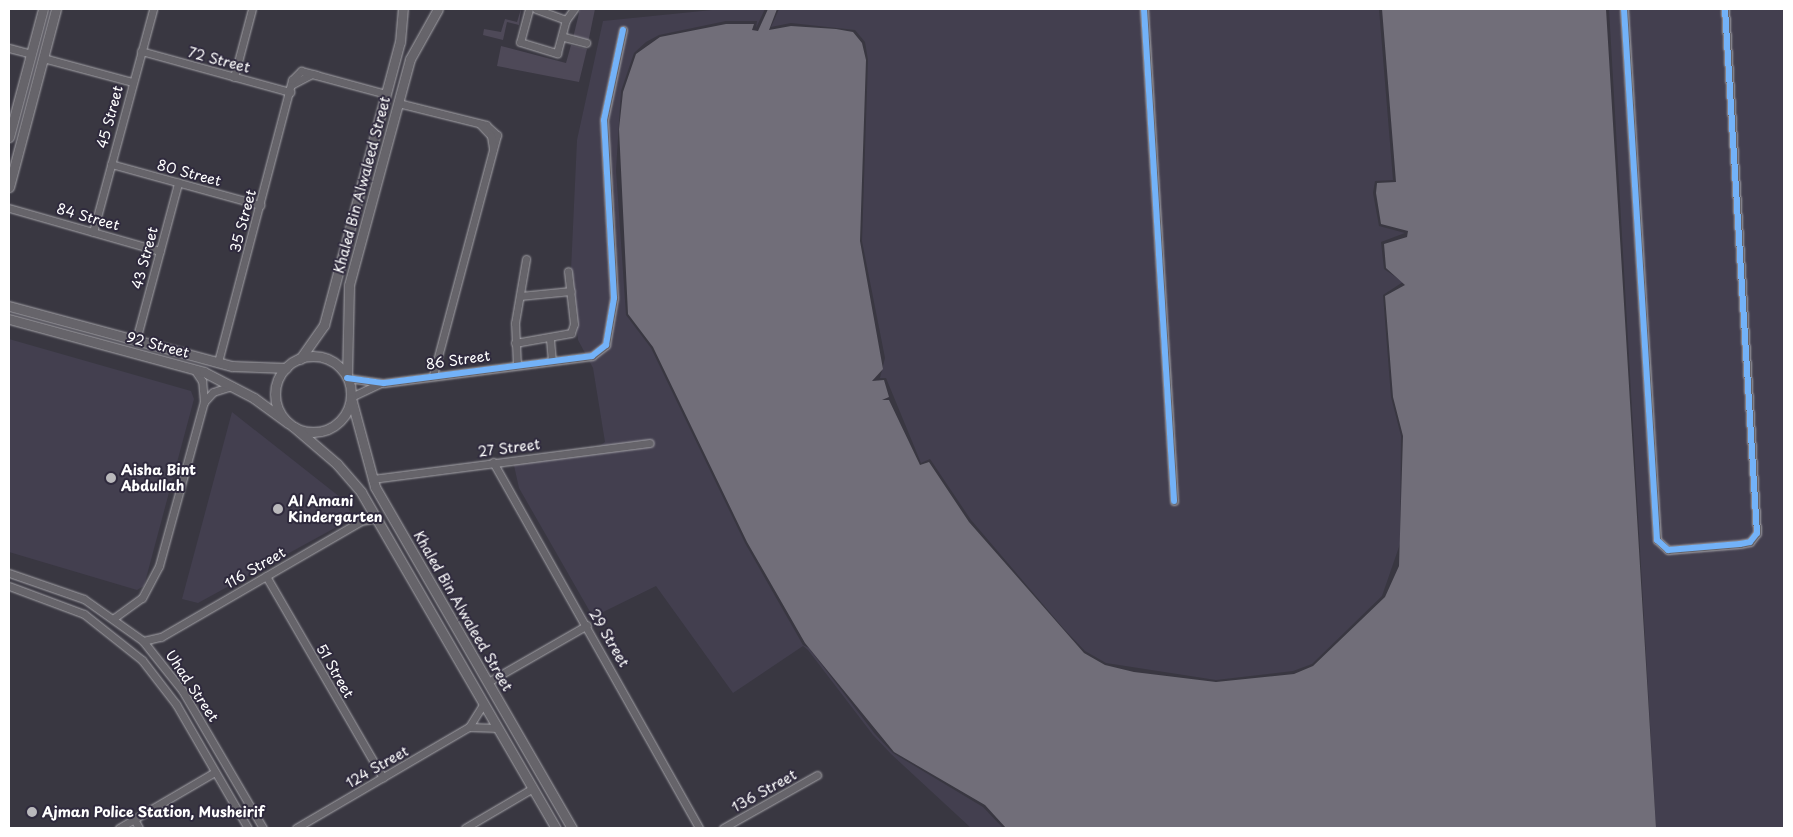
<!DOCTYPE html>
<html>
<head>
<meta charset="utf-8">
<style>
  body { margin:0 }
  #map { position:relative; width:1793px; height:837px; overflow:hidden; background:#393741; font-family:"Playpen Sans",sans-serif }
  div>[style] { position:absolute }
  [style*='--x'] { left:calc(var(--x)*1px); top:calc(var(--y)*1px); width:calc(var(--w)*1px); rotate:calc(var(--a)*1deg) }
  .built>* { inset:0; background:#433f4f }
  .green>* { inset:0; background:#4e4958 }
  .water>* { inset:0; background:#716e79 }
  .roads { filter:drop-shadow(0 0 1px #a6a5aa) drop-shadow(0 0 1px #a6a5aa) }
  .minor>* { height:7px; margin:-3.5px; padding:0 3.5px; transform-origin:3.5px; border-radius:3.5px; background:#66646a }
  .major>* { height:9px; margin:-4.5px; padding:0 4.5px; transform-origin:4.5px; border-radius:4.5px; background:#66646a }
  .major>.ring { margin:-4.5px; padding:0; box-sizing:content-box; background:none; border:9px solid #66646a; border-radius:50% }
  .cycleway>* { height:6px; margin:-3px; padding:0 3px; transform-origin:3px; border-radius:3px; background:#73b2f8 }
  .dots>* { width:14px; height:14px; translate:-50% -50%; box-sizing:border-box; border:2px solid #2f2a3d; border-radius:50% }
  span { translate:-50% -50%; white-space:nowrap; text-align:center; line-height:1.15; -webkit-text-stroke:4px #2f2a3d; paint-order:stroke }
  .street-label { font-size:14px; color:#fff }
  .poi-label { font-size:14px; color:#fff; font-weight:700 }
  .left { translate:0 -50%; text-align:left }
  .frame { position:absolute; inset:0; border:10px solid #fff; pointer-events:none }
</style>
</head>
<body>
<div id="map">
  <div class="built">
    <i style="clip-path:polygon(722px 9px,765px 9px,756px 28px,757px 21px,726px 21px,659px 35px,646px 42px,634px 53px,621px 91px,616px 170px,626px 315px,651px 348px,745px 543px,803px 645px,809px 648px,875px 734px,893px 753px,983px 807px,1003px 828px,971px 828px,891px 754px,873px 735px,808px 650px,803px 646px,733px 693px,656px 586px,593px 617px,519px 488px,513px 461px,588px 454px,605px 442px,593px 368px,578px 340px,571px 270px,577px 140px,603px 21px)"></i>
    <i style="clip-path:polygon(779px 9px,1379px 9px,1393px 180px,1375px 181px,1373px 193px,1379px 226px,1405px 233px,1381px 242px,1384px 269px,1403px 282px,1383px 295px,1391px 397px,1401px 436px,1400px 544px,1382px 596px,1312px 664px,1293px 671px,1216px 680px,1106px 663px,1085px 651px,1064px 629px,971px 520px,930px 459px,921px 463px,886px 378px,880px 378px,885px 358px,862px 241px,868px 60px,865px 42px,855px 30px,791px 23px,771px 27px)"></i>
    <i style="clip-path:polygon(1609px 9px,1784px 9px,1784px 828px,1656px 828px)"></i>
    <i style="clip-path:polygon(9px 339px,191px 391px,194px 399px,144px 586px,137px 590px,9px 552px)"></i>
    <i style="clip-path:polygon(232px 412px,345px 501px,353px 518px,198px 603px,182px 599px)"></i>
  </div>
  <div class="green">
    <i style="clip-path:polygon(521px 9px,519px 25px,507px 22px,503px 40px,483px 35px,484px 29px,501px 32px,505px 19px,517px 22px)"></i>
    <i style="clip-path:polygon(580px 9px,595px 9px,588px 43px,573px 38px)"></i>
    <i style="clip-path:polygon(571px 45px,587px 49px,579px 82px,497px 66px,501px 46px,566px 63px)"></i>
  </div>
  <div class="water">
    <i style="clip-path:polygon(768px 9px,777px 9px,769px 30px,791px 26px,836px 29px,853px 32px,862px 43px,866px 60px,860px 241px,883px 369px,872px 381px,884px 380px,889px 397px,882px 400px,889px 400px,920px 465px,929px 462px,969px 522px,1084px 653px,1105px 665px,1134px 672px,1216px 682px,1294px 674px,1313px 666px,1385px 597px,1399px 566px,1403px 436px,1393px 397px,1385px 296px,1405px 285px,1386px 268px,1384px 244px,1407px 237px,1408px 231px,1381px 224px,1376px 193px,1377px 183px,1396px 182px,1382px 9px,1606px 9px,1656px 828px,1006px 828px,985px 805px,894px 752px,805px 643px,747px 542px,653px 347px,628px 314px,619px 129px,623px 92px,636px 54px,660px 37px,726px 24px,754px 24px,752px 30px,758px 31px)"></i>
  </div>
  <div class="roads">
    <div class="minor">
      <i style="--x:529;--y:9;--w:34;--a:105"></i>
      <i style="--x:520;--y:42;--w:39;--a:17"></i>
      <i style="--x:557;--y:53;--w:34;--a:-75"></i>
      <i style="--x:566;--y:20;--w:32;--a:-160"></i>
      <i style="--x:1144;--y:9;--w:493;--a:86.5"></i>
      <i style="--x:1624;--y:9;--w:532;--a:86.44"></i>
      <i style="--x:1657;--y:540;--w:15;--a:42"></i>
      <i style="--x:1668;--y:550;--w:72;--a:-4.8"></i>
      <i style="--x:1740;--y:544;--w:10;--a:-11"></i>
      <i style="--x:1750;--y:542;--w:11;--a:-52"></i>
      <i style="--x:1757;--y:533;--w:525;--a:-93.49"></i>
      <i style="--x:566;--y:20;--w:14;--a:-54"></i>
      <i style="--x:564;--y:37;--w:23;--a:15"></i>
      <i style="--x:9;--y:48;--w:23;--a:15"></i>
      <i style="--x:141;--y:51;--w:155;--a:15.4"></i>
      <i style="--x:43;--y:58;--w:92;--a:15.1"></i>
      <i style="--x:234;--y:77;--w:70;--a:-75.2"></i>
      <i style="--x:293;--y:84;--w:21;--a:-28"></i>
      <i style="--x:312;--y:74;--w:77;--a:15.1"></i>
      <i style="--x:398;--y:103;--w:91;--a:14"></i>
      <i style="--x:486;--y:125;--w:15;--a:42"></i>
      <i style="--x:497;--y:135;--w:249;--a:104.9"></i>
      <i style="--x:480;--y:124;--w:16;--a:47"></i>
      <i style="--x:491;--y:136;--w:13;--a:81"></i>
      <i style="--x:111;--y:164;--w:155;--a:15.4"></i>
      <i style="--x:9;--y:208;--w:157;--a:15.9"></i>
      <i style="--x:93;--y:232;--w:231;--a:-74.9"></i>
      <i style="--x:520;--y:296;--w:51;--a:-5.6"></i>
      <i style="--x:550;--y:339;--w:22;--a:85"></i>
      <i style="--x:136;--y:340;--w:163;--a:-75"></i>
      <i style="--x:515;--y:343;--w:57;--a:-10.1"></i>
      <i style="--x:571;--y:333;--w:9;--a:-72"></i>
      <i style="--x:574;--y:324;--w:53;--a:-96.5"></i>
      <i style="--x:218;--y:362;--w:292;--a:-75.3"></i>
      <i style="--x:292;--y:80;--w:13;--a:-45"></i>
      <i style="--x:301;--y:71;--w:16;--a:14"></i>
      <i style="--x:517;--y:365;--w:42;--a:-92.7"></i>
      <i style="--x:515;--y:323;--w:65;--a:-80.2"></i>
      <i style="--x:347;--y:378;--w:37;--a:8"></i>
      <i style="--x:384;--y:383;--w:210;--a:-7.4"></i>
      <i style="--x:592;--y:356;--w:18;--a:-38"></i>
      <i style="--x:606;--y:345;--w:48;--a:-80.3"></i>
      <i style="--x:614;--y:298;--w:178;--a:-93.2"></i>
      <i style="--x:604;--y:120;--w:92;--a:-78.1"></i>
      <i style="--x:351;--y:397;--w:31;--a:-25"></i>
      <i style="--x:204;--y:402;--w:13;--a:-48"></i>
      <i style="--x:213;--y:392;--w:20;--a:-18"></i>
      <i style="--x:493;--y:462;--w:420;--a:60.6"></i>
      <i style="--x:372;--y:479;--w:280;--a:-7.4"></i>
      <i style="--x:9;--y:573;--w:79;--a:19.1"></i>
      <i style="--x:84;--y:599;--w:72;--a:35.4"></i>
      <i style="--x:143;--y:641;--w:63;--a:51.5"></i>
      <i style="--x:182;--y:690;--w:160;--a:59.6"></i>
      <i style="--x:266;--y:576;--w:233;--a:59.9"></i>
      <i style="--x:9;--y:586;--w:80;--a:20.5"></i>
      <i style="--x:84;--y:614;--w:74;--a:38.4"></i>
      <i style="--x:142;--y:660;--w:56;--a:52.3"></i>
      <i style="--x:176;--y:704;--w:143;--a:59.9"></i>
      <i style="--x:114;--y:618;--w:34;--a:-36"></i>
      <i style="--x:142;--y:598;--w:36;--a:-62"></i>
      <i style="--x:159;--y:566;--w:170;--a:-74.7"></i>
      <i style="--x:204;--y:402;--w:21;--a:-95"></i>
      <i style="--x:202;--y:381;--w:14;--a:-124"></i>
      <i style="--x:143;--y:641;--w:18;--a:-13"></i>
      <i style="--x:161;--y:637;--w:231;--a:-30.1"></i>
      <i style="--x:361;--y:521;--w:16;--a:-11"></i>
      <i style="--x:488;--y:682;--w:114;--a:-29.9"></i>
      <i style="--x:470;--y:727;--w:28;--a:2"></i>
      <i style="--x:134;--y:819;--w:10;--a:61"></i>
      <i style="--x:119;--y:828;--w:111;--a:-30.3"></i>
      <i style="--x:296;--y:828;--w:200;--a:-30.3"></i>
      <i style="--x:469;--y:727;--w:28;--a:-58"></i>
      <i style="--x:465;--y:828;--w:79;--a:-30.5"></i>
      <i style="--x:723;--y:828;--w:108;--a:-29.4"></i>
    </div>
    <div class="major">
      <i style="--x:9;--y:137;--w:132;--a:-75.1"></i>
      <i style="--x:9;--y:187;--w:184;--a:-75.2"></i>
      <i style="--x:9;--y:306;--w:231;--a:15.1"></i>
      <i style="--x:232;--y:366;--w:54;--a:2.1"></i>
      <i style="--x:9;--y:319;--w:202;--a:15.2"></i>
      <i style="--x:204;--y:372;--w:56;--a:27.5"></i>
      <i style="--x:254;--y:398;--w:42;--a:36.3"></i>
      <i class="ring" style="left:275px;top:356px;width:67px;height:67px"></i>
      <i style="--x:300;--y:359;--w:42;--a:-54.8"></i>
      <i style="--x:324;--y:325;--w:293;--a:-75"></i>
      <i style="--x:400;--y:42;--w:33;--a:-85"></i>
      <i style="--x:347;--y:376;--w:91;--a:-88.7"></i>
      <i style="--x:349;--y:285;--w:234;--a:-74.9"></i>
      <i style="--x:410;--y:59;--w:57;--a:-60.8"></i>
      <i style="--x:351;--y:398;--w:92;--a:74.9"></i>
      <i style="--x:375;--y:487;--w:394;--a:60"></i>
      <i style="--x:294;--y:427;--w:57;--a:40.7"></i>
      <i style="--x:337;--y:464;--w:37;--a:49"></i>
      <i style="--x:361;--y:492;--w:388;--a:59.9"></i>
    </div>
  </div>
  <div class="cycleway">
    <i style="--x:1144;--y:9;--w:493;--a:86.5"></i>
    <i style="--x:1624;--y:9;--w:532;--a:86.44"></i>
    <i style="--x:1657;--y:540;--w:15;--a:42"></i>
    <i style="--x:1668;--y:550;--w:72;--a:-4.8"></i>
    <i style="--x:1740;--y:544;--w:10;--a:-11"></i>
    <i style="--x:1750;--y:542;--w:11;--a:-52"></i>
    <i style="--x:1757;--y:533;--w:525;--a:-93.49"></i>
    <i style="--x:347;--y:378;--w:37;--a:8"></i>
    <i style="--x:384;--y:383;--w:210;--a:-7.4"></i>
    <i style="--x:592;--y:356;--w:18;--a:-38"></i>
    <i style="--x:606;--y:345;--w:48;--a:-80.3"></i>
    <i style="--x:614;--y:298;--w:178;--a:-93.2"></i>
    <i style="--x:604;--y:120;--w:92;--a:-78.1"></i>
  </div>
  <div class="dots">
    <i style="left:111px;top:478px;background:#bab9bc"></i>
    <i style="left:278px;top:509px;background:#bab9bc"></i>
    <i style="left:32px;top:812px;background:#bab9bc"></i>
  </div>
  <div class="street-label">
    <span style="left:219px;top:60px;rotate:15deg">72 Street</span>
    <span style="left:110px;top:117px;rotate:-75deg">45 Street</span>
    <span style="left:189px;top:173px;rotate:15deg">80 Street</span>
    <span style="left:362px;top:185px;rotate:-75deg">Khaled Bin Alwaleed Street</span>
    <span style="left:88px;top:217px;rotate:16deg">84 Street</span>
    <span style="left:243px;top:221px;rotate:-75deg">35 Street</span>
    <span style="left:145px;top:258px;rotate:-75deg">43 Street</span>
    <span style="left:158px;top:345px;rotate:15deg">92 Street</span>
    <span style="left:458px;top:360px;rotate:-8deg">86 Street</span>
    <span style="left:509px;top:448px;rotate:-7deg">27 Street</span>
    <span style="left:255px;top:568px;rotate:-30deg">116 Street</span>
    <span style="left:463px;top:611px;rotate:60deg">Khaled Bin Alwaleed Street</span>
    <span style="left:609px;top:638px;rotate:60deg">29 Street</span>
    <span style="left:335px;top:671px;rotate:60deg">51 Street</span>
    <span style="left:192px;top:686px;rotate:56deg">Uhad Street</span>
    <span style="left:377px;top:767px;rotate:-30deg">124 Street</span>
    <span style="left:764px;top:791px;rotate:-29deg">136 Street</span>
  </div>
  <div class="poi-label">
    <span class="left" style="left:121px;top:478px">Aisha Bint<br>Abdullah</span>
    <span class="left" style="left:288px;top:509px">Al Amani<br>Kindergarten</span>
    <span class="left" style="left:42px;top:812px">Ajman Police Station, Musheirif</span>
  </div>
  <div class="frame"></div>
</div>
</body>
</html>
